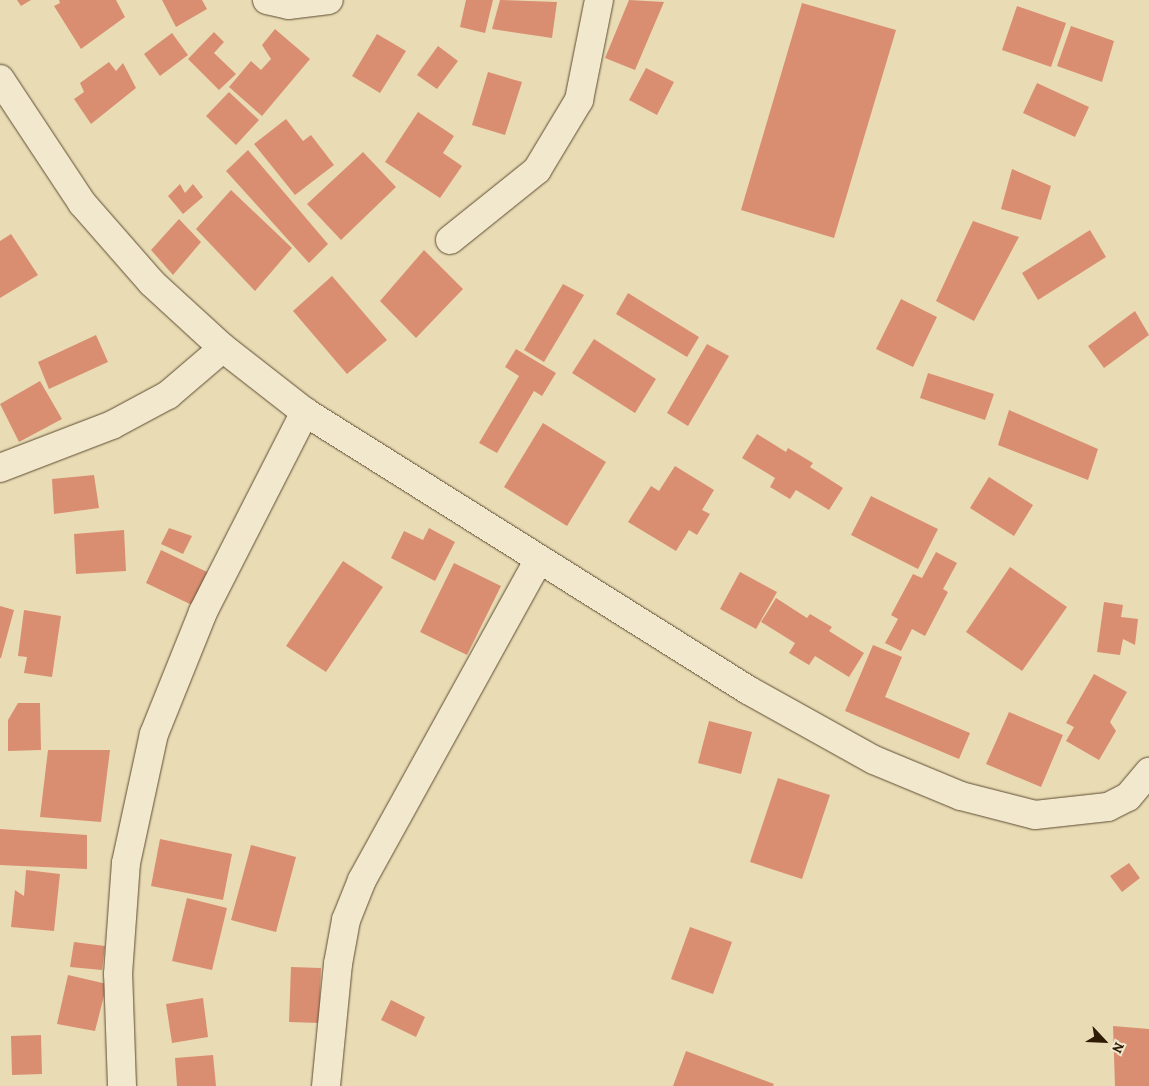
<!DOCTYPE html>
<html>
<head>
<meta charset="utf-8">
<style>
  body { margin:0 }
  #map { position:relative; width:1149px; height:1086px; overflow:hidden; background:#e9dcb4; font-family:Alegreya,serif }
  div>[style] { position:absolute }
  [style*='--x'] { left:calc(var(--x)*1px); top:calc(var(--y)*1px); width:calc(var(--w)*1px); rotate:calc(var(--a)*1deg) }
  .building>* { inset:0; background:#d98e72 }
  .roads { filter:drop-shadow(0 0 1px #5e4c32) drop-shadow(0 0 1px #5e4c32) }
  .minor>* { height:28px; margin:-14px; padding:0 14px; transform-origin:14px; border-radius:14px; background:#f1e8ce }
  .tertiary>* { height:28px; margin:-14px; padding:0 14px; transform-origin:14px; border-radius:14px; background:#f1e8ce }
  span { translate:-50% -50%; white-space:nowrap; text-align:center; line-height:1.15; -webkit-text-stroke:5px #f1e8ce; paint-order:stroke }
  .north { position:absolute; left:1079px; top:1016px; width:50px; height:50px; -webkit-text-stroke:4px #f1e8ce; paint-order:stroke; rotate:115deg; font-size:14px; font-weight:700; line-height:20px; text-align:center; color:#2f1c07 }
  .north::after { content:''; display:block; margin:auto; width:18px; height:22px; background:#2f1c07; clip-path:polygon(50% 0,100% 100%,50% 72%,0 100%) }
</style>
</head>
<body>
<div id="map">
  <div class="building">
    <i style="clip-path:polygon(17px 0,31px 0,21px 6px)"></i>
    <i style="clip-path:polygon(59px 0,116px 0,125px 17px,81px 49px,54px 6px,60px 3px)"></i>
    <i style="clip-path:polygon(162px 0,202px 0,207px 9px,176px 27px)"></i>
    <i style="clip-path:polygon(466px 0,493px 0,485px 33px,460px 27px)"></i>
    <i style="clip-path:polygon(500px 0,557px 2px,552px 38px,492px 29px)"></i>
    <i style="clip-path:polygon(629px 0,664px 2px,635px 70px,605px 58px)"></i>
    <i style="clip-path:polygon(802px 3px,896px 30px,834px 238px,741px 210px)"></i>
    <i style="clip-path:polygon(1017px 6px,1066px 23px,1051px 67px,1002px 50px)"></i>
    <i style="clip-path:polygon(1071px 26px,1114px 41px,1102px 82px,1057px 66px)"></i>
    <i style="clip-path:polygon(275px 29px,310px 59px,262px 116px,229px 87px,251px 61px,261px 70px,271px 59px,262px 45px)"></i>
    <i style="clip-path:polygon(214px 32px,224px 42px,214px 53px,236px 74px,219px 90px,188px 59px)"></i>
    <i style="clip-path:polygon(172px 33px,188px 55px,160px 76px,144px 54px)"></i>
    <i style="clip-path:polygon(377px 34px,406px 51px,380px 93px,352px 76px)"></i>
    <i style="clip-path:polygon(438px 46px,458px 61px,437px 89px,417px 75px)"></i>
    <i style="clip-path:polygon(109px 62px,116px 71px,123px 63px,136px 88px,91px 124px,74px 99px,84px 92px,80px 83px)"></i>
    <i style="clip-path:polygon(646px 68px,674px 82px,657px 115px,629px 100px)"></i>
    <i style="clip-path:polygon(488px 72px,522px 82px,505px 135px,472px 125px)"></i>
    <i style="clip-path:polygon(1037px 83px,1089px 107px,1075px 137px,1023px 113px)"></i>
    <i style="clip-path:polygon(229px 92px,259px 120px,236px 145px,206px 116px)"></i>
    <i style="clip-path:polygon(418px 112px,454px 136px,443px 153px,462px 166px,440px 198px,385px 162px)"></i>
    <i style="clip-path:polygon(286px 119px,303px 141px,311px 135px,334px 165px,295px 195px,254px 144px)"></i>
    <i style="clip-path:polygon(248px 150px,328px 244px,309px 263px,226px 171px)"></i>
    <i style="clip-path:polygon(363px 152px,396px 187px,341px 240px,307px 204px)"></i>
    <i style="clip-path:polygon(1012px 169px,1051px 186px,1041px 220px,1001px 209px)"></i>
    <i style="clip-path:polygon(180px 184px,185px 193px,193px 184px,203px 197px,183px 214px,168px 196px)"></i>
    <i style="clip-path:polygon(231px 190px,292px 248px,255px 291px,196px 229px)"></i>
    <i style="clip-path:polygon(179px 219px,201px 242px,173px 275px,151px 250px)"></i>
    <i style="clip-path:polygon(973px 221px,1019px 237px,974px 321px,936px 301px)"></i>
    <i style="clip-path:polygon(1090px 230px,1106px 257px,1038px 300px,1022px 273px)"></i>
    <i style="clip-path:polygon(11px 234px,38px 275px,0 298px,0 241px)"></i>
    <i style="clip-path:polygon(424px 250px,463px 289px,416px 338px,380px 301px)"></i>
    <i style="clip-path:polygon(332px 276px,387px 340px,347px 374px,293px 311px)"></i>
    <i style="clip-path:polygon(563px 284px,584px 295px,544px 362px,524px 350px)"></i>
    <i style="clip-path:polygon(628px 293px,699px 337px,687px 357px,616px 314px)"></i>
    <i style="clip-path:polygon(901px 299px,937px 317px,913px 367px,876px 349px)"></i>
    <i style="clip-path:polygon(1135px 311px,1149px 335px,1104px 368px,1088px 346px)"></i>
    <i style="clip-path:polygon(96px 335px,108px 362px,49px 389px,38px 362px)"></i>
    <i style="clip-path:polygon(594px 339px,656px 379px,635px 413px,572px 373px)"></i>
    <i style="clip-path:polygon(707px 344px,729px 356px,688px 426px,667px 413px)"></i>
    <i style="clip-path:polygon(516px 349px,556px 373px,542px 396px,534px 391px,497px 453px,479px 443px,519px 376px,505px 367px)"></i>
    <i style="clip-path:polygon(928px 373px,994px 394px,985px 420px,920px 398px)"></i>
    <i style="clip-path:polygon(40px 381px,62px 419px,19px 442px,0 404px)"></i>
    <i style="clip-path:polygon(1009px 410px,1098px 449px,1088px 480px,998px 445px)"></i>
    <i style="clip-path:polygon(543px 423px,606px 462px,567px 526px,504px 487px)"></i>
    <i style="clip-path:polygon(757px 434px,786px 452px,788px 448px,813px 463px,810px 467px,843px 488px,829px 510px,796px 490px,790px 499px,770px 487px,775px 478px,742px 458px)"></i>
    <i style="clip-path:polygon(675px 466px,714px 490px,702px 510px,710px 514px,697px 535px,689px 530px,676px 551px,628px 522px,651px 486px,659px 491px)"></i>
    <i style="clip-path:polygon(94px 475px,99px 508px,54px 514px,52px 479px)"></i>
    <i style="clip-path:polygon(989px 477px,1033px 505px,1014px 536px,970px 508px)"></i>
    <i style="clip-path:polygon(871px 496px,938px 529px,918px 569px,851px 535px)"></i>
    <i style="clip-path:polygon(169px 528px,192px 536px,183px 554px,161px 544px)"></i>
    <i style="clip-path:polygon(429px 528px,455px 542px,435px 581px,391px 558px,404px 531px,423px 540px)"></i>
    <i style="clip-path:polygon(124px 530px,126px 571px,76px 574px,74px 534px)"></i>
    <i style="clip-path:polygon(161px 550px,207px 572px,192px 605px,146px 583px)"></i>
    <i style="clip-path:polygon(936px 552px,957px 563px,943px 589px,948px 592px,925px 636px,912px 629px,901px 651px,885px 643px,898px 619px,891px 615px,913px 574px,922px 578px)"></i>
    <i style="clip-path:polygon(343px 561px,383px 587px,326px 672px,286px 646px)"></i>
    <i style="clip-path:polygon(454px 563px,501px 586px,467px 655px,420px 632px)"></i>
    <i style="clip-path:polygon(1010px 567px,1067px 607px,1022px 671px,966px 632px)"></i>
    <i style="clip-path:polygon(740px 572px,777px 592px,756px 629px,720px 609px)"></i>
    <i style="clip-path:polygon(776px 598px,807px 618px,810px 614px,832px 627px,829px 631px,864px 653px,849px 677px,815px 656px,809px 665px,789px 653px,795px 643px,761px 622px)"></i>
    <i style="clip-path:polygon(1104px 602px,1123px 605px,1121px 617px,1138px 619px,1135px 645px,1123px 639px,1120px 655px,1097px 652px)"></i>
    <i style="clip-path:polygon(0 606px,14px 610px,1px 658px,0 658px)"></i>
    <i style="clip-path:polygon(24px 610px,61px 616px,52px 677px,24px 673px,27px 657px,18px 656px)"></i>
    <i style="clip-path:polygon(873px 645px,902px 657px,885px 697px,970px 733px,959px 759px,845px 711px)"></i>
    <i style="clip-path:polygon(1094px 674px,1127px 692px,1110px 722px,1116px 731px,1099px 760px,1066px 741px,1074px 727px,1066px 723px)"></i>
    <i style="clip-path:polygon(18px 703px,40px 703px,41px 750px,8px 751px,8px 720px)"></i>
    <i style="clip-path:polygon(1009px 712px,1063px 735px,1041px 787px,986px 764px)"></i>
    <i style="clip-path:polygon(709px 721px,752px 732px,741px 774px,698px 763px)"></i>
    <i style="clip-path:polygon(48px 750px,110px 750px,101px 822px,40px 817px)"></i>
    <i style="clip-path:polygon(778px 778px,830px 795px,802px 879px,750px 862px)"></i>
    <i style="clip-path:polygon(0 829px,87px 835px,87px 869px,0 865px)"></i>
    <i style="clip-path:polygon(160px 839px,232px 854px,223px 900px,151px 886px)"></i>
    <i style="clip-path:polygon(251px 845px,296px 857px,276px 932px,231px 920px)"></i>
    <i style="clip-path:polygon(1129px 863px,1140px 878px,1122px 892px,1110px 876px)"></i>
    <i style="clip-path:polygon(26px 870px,60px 874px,54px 931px,11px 927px,15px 890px,24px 896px)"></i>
    <i style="clip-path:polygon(187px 898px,227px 908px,212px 970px,172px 961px)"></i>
    <i style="clip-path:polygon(690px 927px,732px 942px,713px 994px,671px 979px)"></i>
    <i style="clip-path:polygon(74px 942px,105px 946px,102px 970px,70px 967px)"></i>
    <i style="clip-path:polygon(291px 967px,321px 968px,319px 1023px,289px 1022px)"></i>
    <i style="clip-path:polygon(68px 975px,107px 984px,95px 1031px,57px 1024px)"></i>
    <i style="clip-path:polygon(203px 998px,208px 1037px,172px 1043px,166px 1004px)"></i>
    <i style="clip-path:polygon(391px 1000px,425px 1017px,416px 1037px,381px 1020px)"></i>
    <i style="clip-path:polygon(1113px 1026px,1149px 1029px,1149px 1086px,1115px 1086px)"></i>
    <i style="clip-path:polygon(41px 1035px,42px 1074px,12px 1075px,11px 1036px)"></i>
    <i style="clip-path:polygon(686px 1051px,774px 1084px,773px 1086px,673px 1086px)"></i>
    <i style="clip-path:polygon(213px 1055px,216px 1086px,177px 1086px,175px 1058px)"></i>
  </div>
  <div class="roads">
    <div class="minor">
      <i style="--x:267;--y:0;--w:22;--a:13"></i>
      <i style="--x:288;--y:5;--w:41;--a:-7"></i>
      <i style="--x:450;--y:240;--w:112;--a:-38.8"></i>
      <i style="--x:537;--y:170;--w:82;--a:-59"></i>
      <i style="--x:579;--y:100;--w:102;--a:-78.7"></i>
      <i style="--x:0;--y:468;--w:120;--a:-21"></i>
      <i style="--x:112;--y:425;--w:64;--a:-28.2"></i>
      <i style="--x:168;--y:395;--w:72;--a:-40.5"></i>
      <i style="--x:122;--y:1086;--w:112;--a:-92"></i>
      <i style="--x:118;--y:974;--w:111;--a:-85.9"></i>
      <i style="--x:126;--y:863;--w:132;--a:-77.8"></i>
      <i style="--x:154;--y:734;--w:131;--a:-68.1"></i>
      <i style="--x:203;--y:612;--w:225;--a:-63"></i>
      <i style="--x:326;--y:1086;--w:123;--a:-84.4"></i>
      <i style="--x:338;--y:964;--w:45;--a:-79.7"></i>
      <i style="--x:346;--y:920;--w:43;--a:-68.2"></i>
      <i style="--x:362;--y:880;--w:366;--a:-61.1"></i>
    </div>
    <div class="tertiary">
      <i style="--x:0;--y:79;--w:149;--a:56.5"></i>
      <i style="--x:82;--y:203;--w:106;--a:48.8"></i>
      <i style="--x:152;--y:283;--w:96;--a:42.5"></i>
      <i style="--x:223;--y:348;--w:104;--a:38"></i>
      <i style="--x:305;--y:412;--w:523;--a:32.11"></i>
      <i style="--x:748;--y:690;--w:144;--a:29.1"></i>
      <i style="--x:874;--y:760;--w:94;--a:22.5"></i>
      <i style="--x:961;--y:796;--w:76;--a:14.4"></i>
      <i style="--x:1035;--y:815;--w:73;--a:-6.3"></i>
      <i style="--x:1108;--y:807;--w:22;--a:-27"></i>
      <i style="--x:1128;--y:797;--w:33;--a:-50"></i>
    </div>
  </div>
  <div class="north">N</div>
</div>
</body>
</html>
